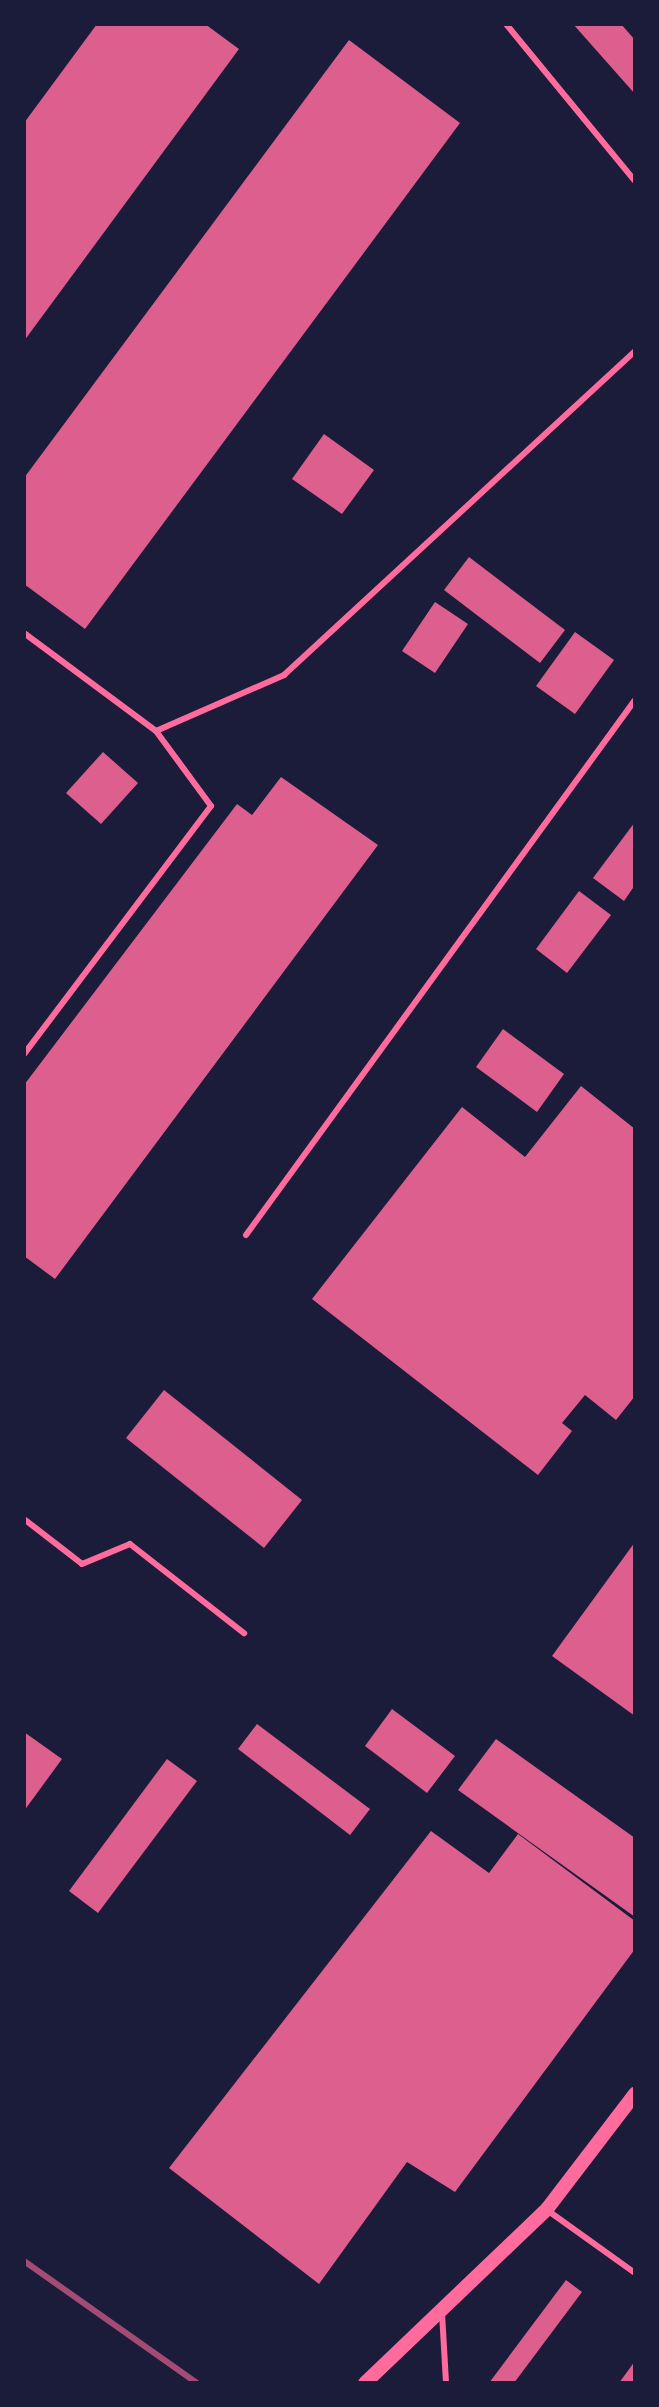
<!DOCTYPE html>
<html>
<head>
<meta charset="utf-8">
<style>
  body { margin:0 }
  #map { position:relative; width:659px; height:2407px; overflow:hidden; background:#1b1b3a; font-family:"Fira Sans Condensed",sans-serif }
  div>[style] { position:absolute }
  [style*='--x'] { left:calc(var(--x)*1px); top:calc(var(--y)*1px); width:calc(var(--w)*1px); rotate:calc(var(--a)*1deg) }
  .building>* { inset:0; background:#dd5f8e }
  .service>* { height:6px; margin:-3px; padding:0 3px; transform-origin:3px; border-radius:3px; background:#ff6b9d }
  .tertiary>* { height:14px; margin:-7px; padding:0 7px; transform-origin:7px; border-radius:7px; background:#ff6b9d }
  .rail>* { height:6px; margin:-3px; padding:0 3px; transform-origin:3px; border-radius:3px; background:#a44b75 }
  span { translate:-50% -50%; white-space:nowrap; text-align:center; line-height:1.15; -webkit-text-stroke:8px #1b1b3a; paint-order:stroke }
  .frame { position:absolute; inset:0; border:26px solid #1b1b3a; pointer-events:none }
</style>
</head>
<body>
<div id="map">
  <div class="building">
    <i style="clip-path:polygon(97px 24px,205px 24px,239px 49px,24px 341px,24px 123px)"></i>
    <i style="clip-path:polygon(573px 24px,621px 24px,635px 40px,635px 94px)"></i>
    <i style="clip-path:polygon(349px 40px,460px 123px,85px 629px,24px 584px,24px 478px)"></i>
    <i style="clip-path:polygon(324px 434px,374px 470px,342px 514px,292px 479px)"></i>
    <i style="clip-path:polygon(469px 557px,565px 630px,540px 663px,444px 590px)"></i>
    <i style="clip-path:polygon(435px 602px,468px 624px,435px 673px,402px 651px)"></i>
    <i style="clip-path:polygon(575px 632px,614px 660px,575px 714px,536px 686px)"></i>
    <i style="clip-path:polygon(103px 752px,138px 783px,101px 824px,66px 793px)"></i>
    <i style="clip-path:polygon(281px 777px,378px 845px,55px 1279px,24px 1256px,24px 1085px,237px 804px,252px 815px)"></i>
    <i style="clip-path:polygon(635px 822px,635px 885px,624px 901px,593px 878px)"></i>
    <i style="clip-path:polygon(579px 891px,611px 915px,567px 973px,536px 949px)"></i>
    <i style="clip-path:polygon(503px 1029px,564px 1074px,537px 1112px,476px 1067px)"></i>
    <i style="clip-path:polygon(581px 1086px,635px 1129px,635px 1396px,616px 1420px,585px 1395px,562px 1423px,572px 1431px,538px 1475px,312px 1299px,462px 1107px,525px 1157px)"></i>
    <i style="clip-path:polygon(164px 1390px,302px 1500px,264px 1548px,126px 1438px)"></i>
    <i style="clip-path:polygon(635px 1542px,635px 1716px,552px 1656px)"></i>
    <i style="clip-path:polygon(392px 1709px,455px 1756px,427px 1793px,365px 1746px)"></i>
    <i style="clip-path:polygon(257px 1724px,370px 1809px,350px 1835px,238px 1749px)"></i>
    <i style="clip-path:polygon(24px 1732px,62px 1759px,24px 1811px)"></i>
    <i style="clip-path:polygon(496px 1739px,635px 1838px,635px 1917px,458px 1790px)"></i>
    <i style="clip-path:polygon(167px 1759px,197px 1781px,98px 1913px,69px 1891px)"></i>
    <i style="clip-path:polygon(431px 1831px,489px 1873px,518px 1834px,635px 1921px,635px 1949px,455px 2192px,407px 2162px,319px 2284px,169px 2168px)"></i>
    <i style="clip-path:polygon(566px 2280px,582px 2292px,514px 2383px,489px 2383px)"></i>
    <i style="clip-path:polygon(635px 2361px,635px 2383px,619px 2383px)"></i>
  </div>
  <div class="service">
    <i style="--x:506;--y:24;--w:203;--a:50.6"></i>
    <i style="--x:24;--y:633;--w:164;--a:36.6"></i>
    <i style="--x:156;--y:731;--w:93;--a:53.7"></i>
    <i style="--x:211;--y:806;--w:311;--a:127"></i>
    <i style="--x:156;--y:731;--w:140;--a:-23.6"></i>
    <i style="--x:284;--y:675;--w:478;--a:-42.7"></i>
    <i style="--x:246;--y:1235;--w:661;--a:-53.98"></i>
    <i style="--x:24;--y:1519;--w:73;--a:37.8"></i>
    <i style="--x:82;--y:1564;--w:52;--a:-22.6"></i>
    <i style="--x:130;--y:1544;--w:145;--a:38"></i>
    <i style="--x:547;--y:2210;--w:108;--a:35.6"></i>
    <i style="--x:442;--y:2313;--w:70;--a:86.7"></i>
  </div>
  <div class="tertiary">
    <i style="--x:365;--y:2383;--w:252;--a:-43.7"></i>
    <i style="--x:547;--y:2209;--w:145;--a:-52.6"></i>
  </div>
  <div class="rail">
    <i style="--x:24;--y:2261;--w:212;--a:35.2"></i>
  </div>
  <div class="frame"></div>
</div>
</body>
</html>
